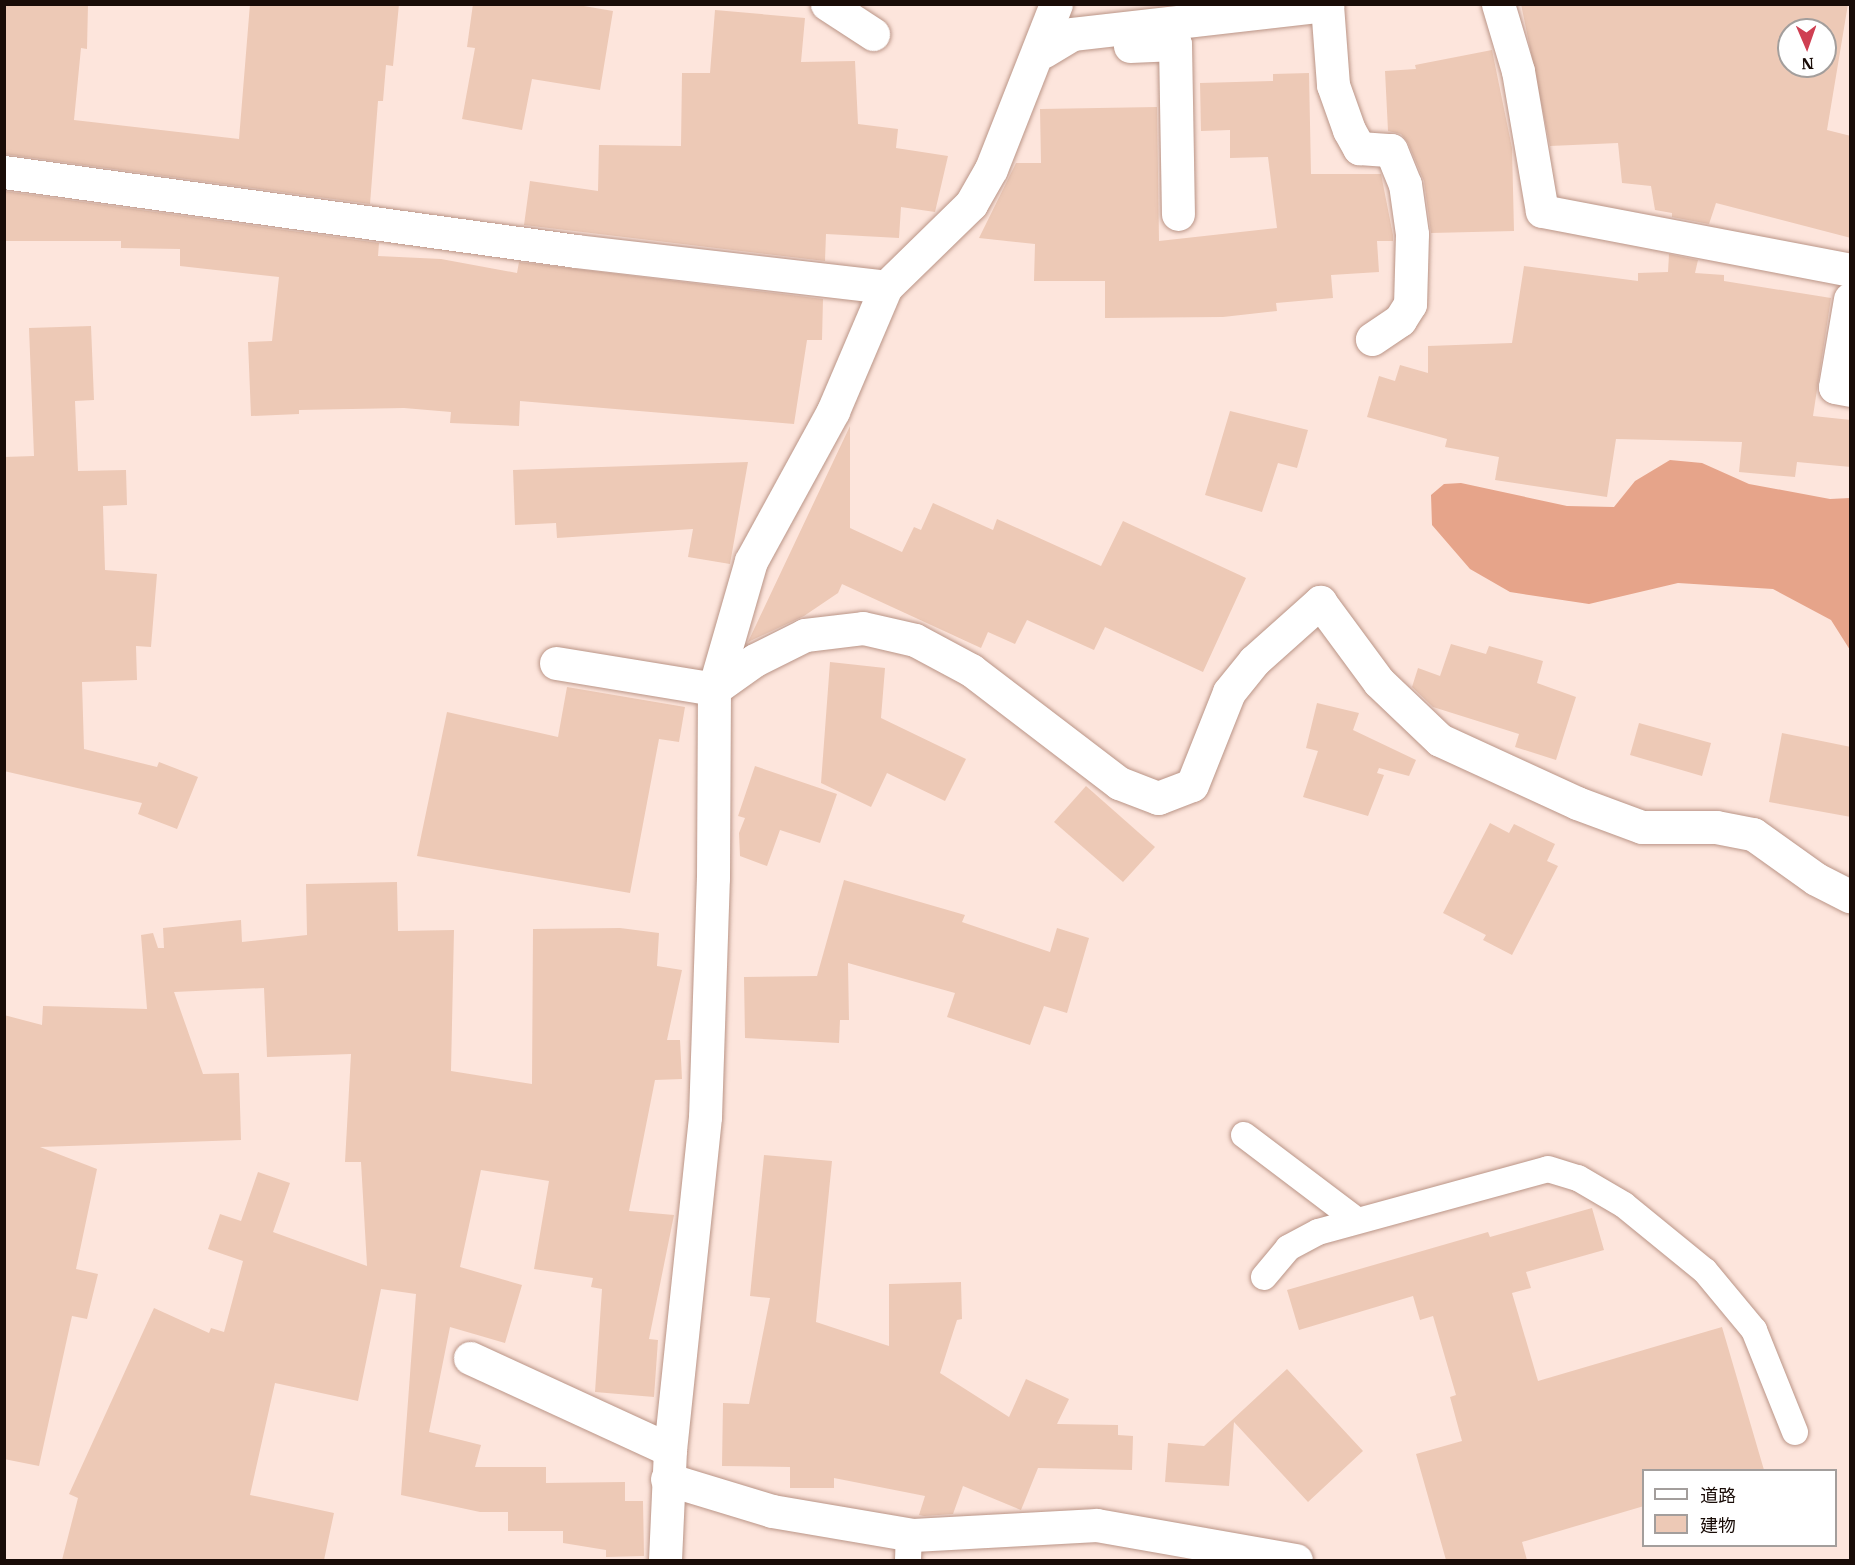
<!DOCTYPE html>
<html>
<head>
<meta charset="utf-8">
<style>
  body { margin:0 }
  #map { position:relative; width:1855px; height:1565px; overflow:hidden; background:#fde5dc; font-family:"IBM Plex Serif","Noto Sans JP",serif }
  div>[style] { position:absolute }
  [style*='--x'] { left:calc(var(--x)*1px); top:calc(var(--y)*1px); width:calc(var(--w)*1px); rotate:calc(var(--a)*1deg) }
  .forest>* { inset:0; background:#e6a48a }
  .building>* { inset:0; background:#edc9b6 }
  .roads { filter:drop-shadow(0 0 2px #ba9587) drop-shadow(0 0 2px #ba9587) }
  .lane>* { height:26px; margin:-13px; padding:0 13px; transform-origin:13px; border-radius:13px; background:#fff }
  .street>* { height:33px; margin:-16.5px; padding:0 16.5px; transform-origin:16.5px; border-radius:16.5px; background:#fff }
  span { translate:-50% -50%; white-space:nowrap; text-align:center; line-height:1.15; -webkit-text-stroke:4.5px #fff; paint-order:stroke }
  .frame { position:absolute; inset:0; border:6px solid #190c07; pointer-events:none }
  .legend { position:absolute; left:1642px; top:1469px; width:195px; height:78px; box-sizing:border-box; background:#fff; border:2px solid #a39e9c; margin:0; padding:8px 10px; list-style:none; font-size:18px; color:#190c07 }
  .legend li { display:flex; align-items:center; gap:12px; height:30px }
  .legend b { width:30px; border:2px solid #a39e9c }
  .north { position:absolute; left:1777px; top:18px; width:60px; height:60px; box-sizing:border-box; background:#fff; border:2px solid #a39e9c; border-radius:50%; rotate:178deg; font-size:16px; font-weight:700; line-height:24px; text-align:center; color:#190c07 }
  .north::after { content:''; display:block; margin:auto; width:21px; height:27px; background:#cf3f52; clip-path:polygon(50% 0,100% 100%,50% 72%,0 100%) }
</style>
</head>
<body>
<div id="map">
  <div class="forest">
    <i style="clip-path:polygon(1670px 460px,1702px 463px,1749px 484px,1830px 499px,1850px 498px,1850px 650px,1831px 620px,1773px 589px,1678px 583px,1589px 604px,1510px 592px,1470px 569px,1432px 525px,1431px 495px,1444px 484px,1461px 483px,1567px 506px,1614px 507px,1635px 481px)"></i>
  </div>
  <div class="building">
    <i style="clip-path:polygon(4px 4px,88px 4px,87px 49px,81px 48px,74px 120px,239px 139px,250px 4px,399px 4px,393px 66px,386px 65px,383px 101px,378px 101px,370px 204px,4px 154px)"></i>
    <i style="clip-path:polygon(473px 4px,572px 4px,613px 11px,600px 90px,532px 79px,522px 130px,462px 119px,475px 48px,467px 47px)"></i>
    <i style="clip-path:polygon(evenodd,1521px 4px,1848px 4px,1827px 130px,1851px 136px,1851px 238px,1716px 203px,1709px 224px,1672px 217px,1672px 213px,1655px 210px,1651px 186px,1622px 183px,1618px 143px,1550px 146px,1521px 4px,1789px 30px,1825px 30px,1825px 66px,1789px 66px,1789px 30px)"></i>
    <i style="clip-path:polygon(715px 10px,805px 18px,801px 62px,855px 61px,858px 124px,898px 129px,896px 148px,948px 156px,935px 212px,901px 207px,899px 238px,826px 234px,825px 261px,524px 225px,530px 181px,598px 191px,599px 145px,681px 146px,682px 73px,710px 73px)"></i>
    <i style="clip-path:polygon(1492px 50px,1512px 148px,1514px 231px,1431px 233px,1424px 181px,1408px 143px,1401px 134px,1388px 131px,1385px 71px,1416px 69px,1415px 65px)"></i>
    <i style="clip-path:polygon(1309px 73px,1311px 174px,1381px 174px,1393px 235px,1393px 241px,1377px 241px,1379px 272px,1331px 275px,1333px 298px,1276px 303px,1277px 311px,1223px 317px,1105px 318px,1105px 281px,1034px 281px,1035px 244px,979px 238px,1016px 163px,1041px 163px,1040px 109px,1157px 107px,1159px 241px,1277px 228px,1268px 157px,1230px 158px,1230px 130px,1201px 131px,1200px 83px,1273px 81px,1273px 74px)"></i>
    <i style="clip-path:polygon(4px 191px,379px 243px,378px 256px,441px 259px,517px 273px,519px 262px,823px 299px,822px 340px,807px 340px,794px 424px,520px 401px,519px 426px,450px 423px,451px 412px,404px 408px,299px 410px,299px 414px,251px 416px,248px 342px,272px 341px,279px 277px,180px 266px,180px 249px,121px 248px,121px 241px,4px 241px)"></i>
    <i style="clip-path:polygon(1669px 254px,1698px 260px,1695px 273px,1724px 275px,1724px 281px,1831px 298px,1813px 416px,1851px 420px,1851px 467px,1797px 462px,1795px 477px,1739px 472px,1742px 442px,1616px 439px,1607px 497px,1495px 480px,1499px 457px,1445px 447px,1447px 439px,1367px 417px,1379px 376px,1395px 381px,1400px 365px,1428px 373px,1428px 346px,1512px 343px,1524px 266px,1638px 281px,1638px 273px,1668px 272px)"></i>
    <i style="clip-path:polygon(91px 326px,94px 400px,75px 401px,78px 471px,126px 470px,127px 505px,103px 506px,105px 570px,157px 574px,151px 647px,136px 646px,137px 680px,82px 682px,84px 749px,157px 767px,159px 762px,198px 777px,177px 829px,138px 814px,142px 803px,4px 771px,4px 457px,34px 456px,29px 328px)"></i>
    <i style="clip-path:polygon(1230px 411px,1308px 430px,1297px 468px,1278px 463px,1262px 512px,1205px 495px)"></i>
    <i style="clip-path:polygon(850px 426px,850px 528px,902px 552px,914px 527px,921px 530px,933px 503px,993px 530px,997px 519px,1101px 566px,1123px 521px,1246px 578px,1203px 672px,1105px 627px,1094px 650px,1027px 620px,1015px 644px,988px 632px,981px 648px,842px 584px,838px 593px,804px 616px,748px 642px)"></i>
    <i style="clip-path:polygon(748px 462px,730px 564px,688px 557px,693px 529px,557px 538px,556px 523px,515px 525px,513px 470px)"></i>
    <i style="clip-path:polygon(1451px 644px,1486px 654px,1489px 646px,1543px 661px,1537px 683px,1576px 697px,1556px 760px,1515px 747px,1519px 734px,1433px 707px,1412px 687px,1418px 668px,1440px 676px)"></i>
    <i style="clip-path:polygon(830px 662px,885px 668px,881px 718px,966px 759px,945px 801px,887px 773px,871px 807px,821px 783px)"></i>
    <i style="clip-path:polygon(567px 687px,685px 707px,679px 742px,659px 739px,630px 893px,417px 856px,447px 712px,558px 737px)"></i>
    <i style="clip-path:polygon(1317px 703px,1359px 713px,1353px 730px,1416px 760px,1409px 776px,1379px 768px,1377px 773px,1384px 775px,1368px 816px,1303px 797px,1318px 751px,1306px 748px)"></i>
    <i style="clip-path:polygon(1639px 723px,1711px 743px,1702px 776px,1630px 755px)"></i>
    <i style="clip-path:polygon(1782px 733px,1851px 747px,1851px 817px,1769px 802px)"></i>
    <i style="clip-path:polygon(755px 766px,837px 794px,820px 843px,780px 830px,767px 866px,740px 856px,739px 833px,745px 818px,738px 816px)"></i>
    <i style="clip-path:polygon(1086px 786px,1155px 847px,1123px 882px,1054px 822px)"></i>
    <i style="clip-path:polygon(1490px 823px,1509px 833px,1514px 824px,1555px 844px,1547px 861px,1558px 866px,1512px 955px,1483px 940px,1486px 935px,1443px 913px)"></i>
    <i style="clip-path:polygon(844px 880px,965px 915px,962px 922px,1050px 952px,1057px 928px,1089px 938px,1067px 1013px,1044px 1006px,1030px 1045px,947px 1017px,955px 993px,848px 963px,849px 1020px,840px 1020px,839px 1043px,745px 1038px,744px 977px,817px 976px)"></i>
    <i style="clip-path:polygon(397px 882px,398px 931px,454px 930px,451px 1071px,532px 1084px,533px 929px,620px 928px,659px 933px,657px 966px,682px 970px,667px 1040px,680px 1040px,682px 1079px,655px 1080px,629px 1211px,674px 1215px,649px 1339px,658px 1340px,654px 1397px,595px 1392px,602px 1289px,591px 1287px,593px 1278px,534px 1269px,549px 1181px,481px 1170px,460px 1267px,522px 1285px,505px 1343px,450px 1327px,429px 1432px,481px 1445px,475px 1467px,546px 1467px,546px 1483px,625px 1482px,625px 1501px,643px 1501px,644px 1556px,606px 1557px,606px 1550px,563px 1543px,563px 1531px,508px 1531px,508px 1512px,480px 1512px,401px 1495px,416px 1294px,381px 1289px,358px 1401px,275px 1383px,250px 1495px,334px 1513px,324px 1560px,62px 1560px,78px 1498px,69px 1494px,154px 1308px,209px 1333px,211px 1328px,224px 1332px,243px 1261px,208px 1249px,220px 1214px,241px 1221px,258px 1172px,290px 1183px,273px 1232px,367px 1266px,361px 1162px,345px 1162px,351px 1054px,267px 1057px,264px 988px,174px 992px,203px 1074px,239px 1073px,241px 1140px,40px 1147px,97px 1169px,76px 1269px,98px 1274px,87px 1319px,72px 1316px,39px 1466px,4px 1459px,4px 1015px,42px 1025px,43px 1006px,147px 1009px,141px 935px,153px 933px,158px 948px,164px 948px,163px 928px,241px 920px,242px 942px,307px 935px,306px 884px)"></i>
    <i style="clip-path:polygon(764px 1155px,832px 1161px,816px 1322px,889px 1346px,889px 1284px,961px 1282px,962px 1319px,957px 1320px,940px 1373px,1009px 1417px,1026px 1379px,1069px 1399px,1057px 1424px,1118px 1425px,1118px 1435px,1133px 1436px,1132px 1470px,1038px 1468px,1021px 1510px,963px 1486px,953px 1514px,924px 1516px,919px 1515px,925px 1496px,834px 1478px,834px 1488px,790px 1488px,790px 1467px,722px 1466px,723px 1403px,749px 1404px,770px 1298px,750px 1296px)"></i>
    <i style="clip-path:polygon(1592px 1208px,1604px 1250px,1526px 1272px,1531px 1288px,1512px 1293px,1538px 1381px,1722px 1327px,1764px 1470px,1644px 1470px,1644px 1506px,1522px 1542px,1527px 1560px,1446px 1560px,1416px 1454px,1462px 1441px,1450px 1397px,1456px 1395px,1433px 1316px,1420px 1320px,1413px 1296px,1299px 1330px,1287px 1290px,1488px 1232px,1490px 1237px)"></i>
    <i style="clip-path:polygon(1287px 1369px,1363px 1451px,1308px 1502px,1234px 1422px,1229px 1486px,1165px 1482px,1168px 1443px,1204px 1446px)"></i>
  </div>
  <div class="roads">
    <div class="lane">
      <i style="--x:1244;--y:1135;--w:139;--a:37.1"></i>
      <i style="--x:1264;--y:1277;--w:38;--a:-50"></i>
      <i style="--x:1288;--y:1248;--w:34;--a:-28"></i>
      <i style="--x:1318;--y:1232;--w:238;--a:-15.3"></i>
      <i style="--x:1548;--y:1169;--w:31;--a:17"></i>
      <i style="--x:1578;--y:1178;--w:53;--a:30.4"></i>
      <i style="--x:1624;--y:1205;--w:104;--a:39.2"></i>
      <i style="--x:1705;--y:1271;--w:77;--a:50.3"></i>
      <i style="--x:1754;--y:1330;--w:110;--a:68.1"></i>
      <i style="--x:908;--y:1560;--w:25;--a:-88"></i>
    </div>
    <div class="street">
      <i style="--x:827;--y:4;--w:55;--a:33.1"></i>
      <i style="--x:1498;--y:4;--w:70;--a:73.4"></i>
      <i style="--x:1518;--y:71;--w:142;--a:80.3"></i>
      <i style="--x:1542;--y:211;--w:314;--a:10.8"></i>
      <i style="--x:1130;--y:46;--w:45;--a:-2.5"></i>
      <i style="--x:1175;--y:44;--w:170;--a:89"></i>
      <i style="--x:1044;--y:51;--w:33;--a:-31"></i>
      <i style="--x:1072;--y:34;--w:257;--a:-6.5"></i>
      <i style="--x:1327;--y:5;--w:80;--a:85.7"></i>
      <i style="--x:1333;--y:85;--w:48;--a:70.4"></i>
      <i style="--x:1349;--y:130;--w:21;--a:61"></i>
      <i style="--x:1359;--y:148;--w:32;--a:4"></i>
      <i style="--x:1391;--y:150;--w:37;--a:68"></i>
      <i style="--x:1405;--y:184;--w:50;--a:82"></i>
      <i style="--x:1412;--y:234;--w:70;--a:91.6"></i>
      <i style="--x:1410;--y:304;--w:19;--a:122"></i>
      <i style="--x:1400;--y:320;--w:34;--a:146"></i>
      <i style="--x:4;--y:172;--w:577;--a:7.86"></i>
      <i style="--x:576;--y:251;--w:312;--a:6.6"></i>
      <i style="--x:1850;--y:299;--w:89;--a:99.7"></i>
      <i style="--x:1835;--y:387;--w:15;--a:11"></i>
      <i style="--x:556;--y:663;--w:160;--a:9.3"></i>
      <i style="--x:714;--y:689;--w:50;--a:-35.3"></i>
      <i style="--x:755;--y:660;--w:56;--a:-26.6"></i>
      <i style="--x:805;--y:635;--w:58;--a:-6.9"></i>
      <i style="--x:863;--y:628;--w:53;--a:13"></i>
      <i style="--x:915;--y:640;--w:64;--a:28.2"></i>
      <i style="--x:971;--y:670;--w:186;--a:37.4"></i>
      <i style="--x:1119;--y:783;--w:42;--a:21"></i>
      <i style="--x:1158;--y:798;--w:36;--a:-21"></i>
      <i style="--x:1192;--y:785;--w:100;--a:-68.3"></i>
      <i style="--x:1229;--y:692;--w:40;--a:-51"></i>
      <i style="--x:1254;--y:661;--w:89;--a:-41.8"></i>
      <i style="--x:1320;--y:602;--w:99;--a:53.6"></i>
      <i style="--x:1379;--y:682;--w:84;--a:43.6"></i>
      <i style="--x:1440;--y:740;--w:151;--a:24.7"></i>
      <i style="--x:1577;--y:803;--w:69;--a:20.3"></i>
      <i style="--x:1642;--y:827;--w:74;--a:0"></i>
      <i style="--x:1716;--y:827;--w:38;--a:11"></i>
      <i style="--x:1753;--y:834;--w:77;--a:35.5"></i>
      <i style="--x:1816;--y:879;--w:38;--a:27"></i>
      <i style="--x:470;--y:1358;--w:220;--a:24.7"></i>
      <i style="--x:667;--y:1479;--w:110;--a:16.9"></i>
      <i style="--x:772;--y:1511;--w:143;--a:9.7"></i>
      <i style="--x:913;--y:1535;--w:184;--a:-3.1"></i>
      <i style="--x:1097;--y:1525;--w:202;--a:10"></i>
      <i style="--x:665;--y:1560;--w:110;--a:-87.4"></i>
      <i style="--x:670;--y:1450;--w:335;--a:-84"></i>
      <i style="--x:705;--y:1117;--w:239;--a:-88.1"></i>
      <i style="--x:713;--y:878;--w:189;--a:-89.7"></i>
      <i style="--x:714;--y:689;--w:133;--a:-73.9"></i>
      <i style="--x:751;--y:561;--w:171;--a:-61.3"></i>
      <i style="--x:833;--y:411;--w:135;--a:-66.9"></i>
      <i style="--x:886;--y:287;--w:119;--a:-44.3"></i>
      <i style="--x:971;--y:204;--w:40;--a:-60.3"></i>
      <i style="--x:991;--y:169;--w:177;--a:-68.5"></i>
    </div>
  </div>
  <div class="frame"></div>
  <ul class="legend">
  <li><b style="height:8px;background:#fff"></b>道路</li>
  <li><b style="height:16px;background:#edc9b6"></b>建物</li>
  </ul>
  <div class="north">N</div>
</div>
</body>
</html>
